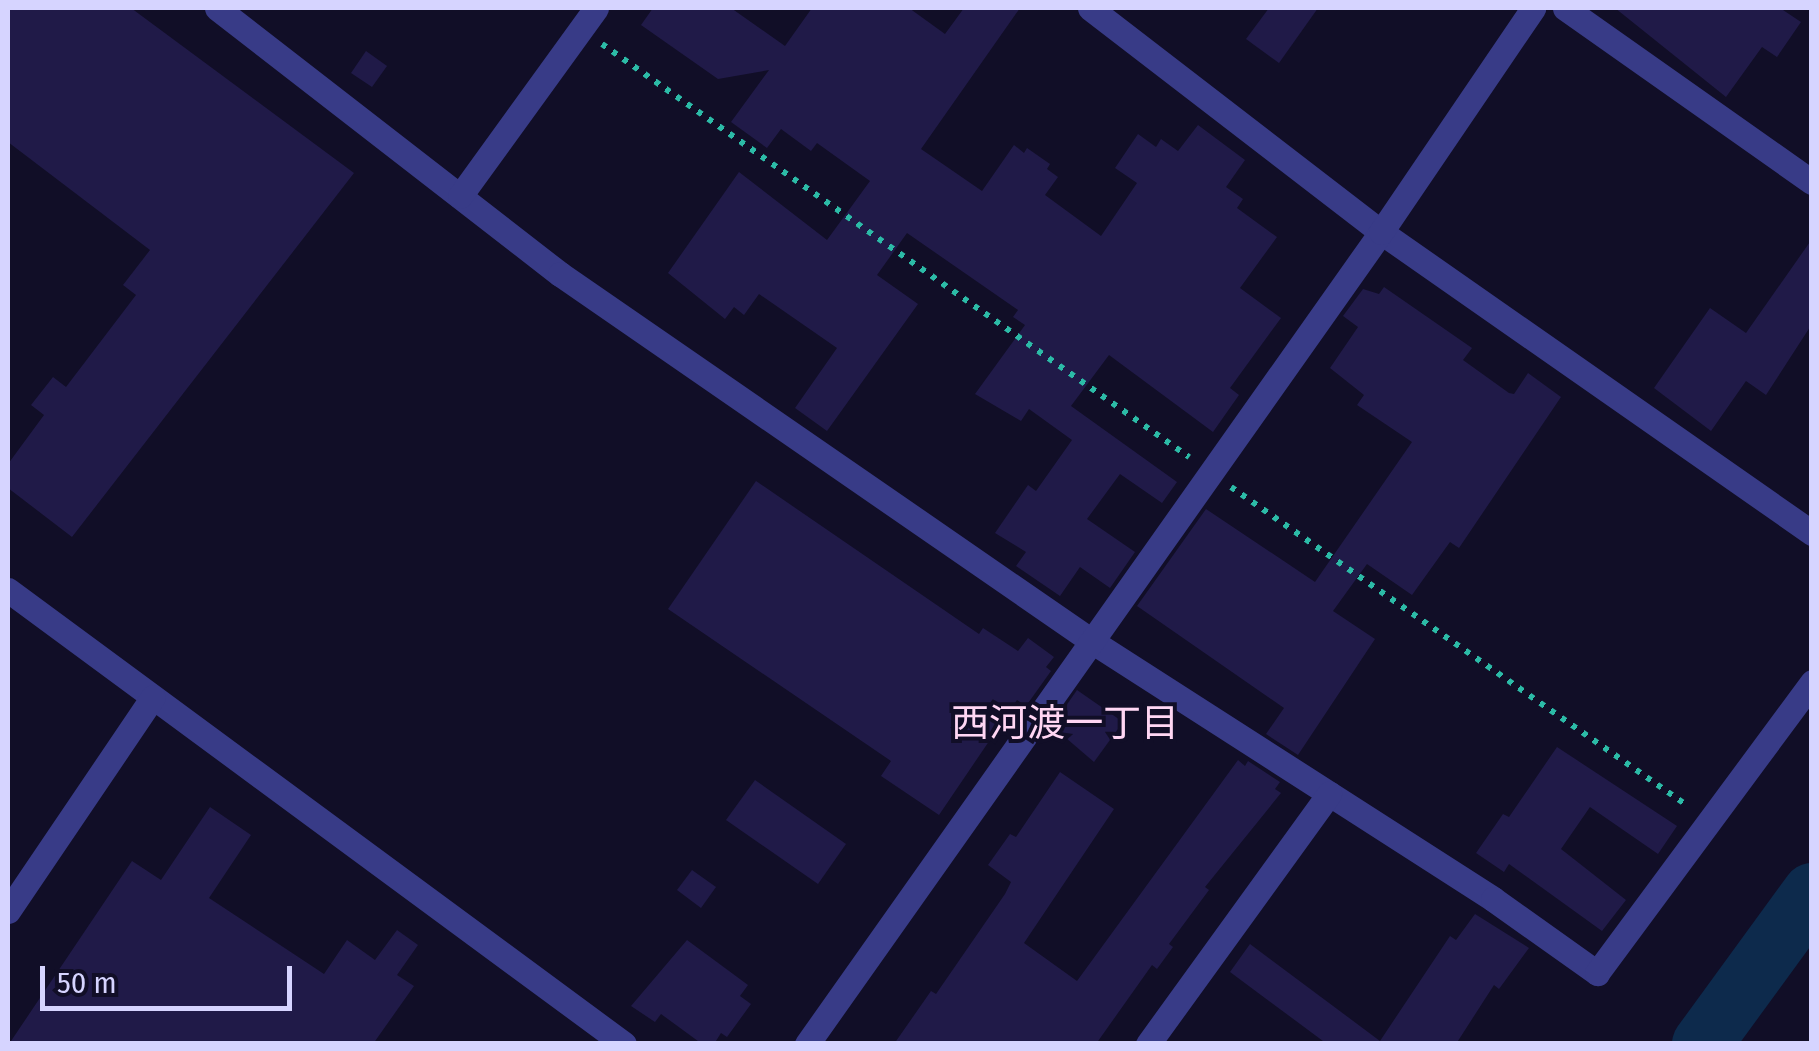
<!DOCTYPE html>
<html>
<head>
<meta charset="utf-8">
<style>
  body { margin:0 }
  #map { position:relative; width:1819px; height:1051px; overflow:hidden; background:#110e27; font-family:"Fira Sans Condensed","Noto Sans JP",sans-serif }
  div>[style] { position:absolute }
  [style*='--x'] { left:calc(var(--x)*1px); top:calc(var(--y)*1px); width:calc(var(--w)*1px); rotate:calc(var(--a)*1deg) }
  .river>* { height:60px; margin:-30px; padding:0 30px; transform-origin:30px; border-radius:30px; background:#0d2a4c }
  .building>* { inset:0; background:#201a48 }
  .path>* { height:6px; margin-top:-3px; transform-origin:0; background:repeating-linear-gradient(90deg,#2cbba7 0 5px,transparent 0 13px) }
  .minor>* { height:25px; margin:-12.5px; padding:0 12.5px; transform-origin:12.5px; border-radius:12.5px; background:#383b87 }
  span { translate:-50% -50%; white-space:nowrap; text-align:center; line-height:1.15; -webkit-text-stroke:8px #110e27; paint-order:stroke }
  .neighbourhood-label { font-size:38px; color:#ffd6f3 }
  .frame { position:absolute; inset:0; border:10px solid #d6d4ff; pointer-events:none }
  .scale { position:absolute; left:40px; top:966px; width:252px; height:45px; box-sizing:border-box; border:5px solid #d6d4ff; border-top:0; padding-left:12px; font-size:30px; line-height:35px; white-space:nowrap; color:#d6d4ff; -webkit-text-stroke:8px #110e27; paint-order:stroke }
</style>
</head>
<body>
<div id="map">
  <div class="river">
    <i style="--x:1702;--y:1044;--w:187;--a:-53.9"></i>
  </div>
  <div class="building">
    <i style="clip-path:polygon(8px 8px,131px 8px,354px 173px,72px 537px,8px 488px,8px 464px,44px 415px,31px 405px,53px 377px,66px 387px,136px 295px,123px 285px,150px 250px,8px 142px)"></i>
    <i style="clip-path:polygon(653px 8px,731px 8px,785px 46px,812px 8px,909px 8px,945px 34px,964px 8px,1020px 8px,921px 149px,982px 191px,1014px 145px,1024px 153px,1027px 148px,1050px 164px,1047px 169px,1058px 177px,1045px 195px,1101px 236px,1137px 183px,1115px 168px,1138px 134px,1156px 147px,1161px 139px,1178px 151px,1198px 125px,1245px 160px,1226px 187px,1243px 199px,1237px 208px,1277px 237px,1240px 288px,1281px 318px,1230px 388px,1239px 395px,1213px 432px,1109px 355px,1071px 406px,1177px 482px,1162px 503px,1120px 474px,1087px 519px,1135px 552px,1110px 588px,1080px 567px,1060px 596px,1016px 566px,1026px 552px,995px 533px,1028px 485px,1036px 491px,1072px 440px,1029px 409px,1021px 421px,975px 394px,1025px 325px,1013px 317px,1018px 310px,907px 233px,877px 275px,918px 304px,827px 431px,795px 408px,837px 348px,759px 294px,744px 315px,734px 307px,725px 319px,668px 273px,739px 172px,827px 240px,870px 181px,817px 143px,811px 151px,781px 129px,767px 148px,731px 122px,769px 70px,718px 79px,641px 25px)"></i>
    <i style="clip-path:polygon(1269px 8px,1318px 8px,1279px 63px,1246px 39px)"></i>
    <i style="clip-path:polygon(1615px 8px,1780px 8px,1801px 22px,1777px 57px,1762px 47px,1726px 97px)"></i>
    <i style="clip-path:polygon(366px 51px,387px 66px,372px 87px,351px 73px)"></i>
    <i style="clip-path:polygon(1812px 239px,1812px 324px,1766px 395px,1746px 381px,1711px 431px,1654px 388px,1710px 308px,1746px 333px)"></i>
    <i style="clip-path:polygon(1384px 287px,1472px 348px,1463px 360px,1509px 393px,1514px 394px,1528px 373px,1561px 397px,1459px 548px,1450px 542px,1412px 595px,1367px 564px,1333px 611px,1375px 639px,1298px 755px,1266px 734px,1284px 708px,1137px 606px,1206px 509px,1315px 582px,1412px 442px,1357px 405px,1364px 395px,1330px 368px,1358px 327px,1343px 316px,1363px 289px,1379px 294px)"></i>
    <i style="clip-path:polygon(756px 481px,979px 634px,983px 628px,1018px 651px,1028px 638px,1054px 657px,1046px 667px,1051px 671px,1026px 706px,1017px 700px,939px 815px,881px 776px,891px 761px,668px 609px)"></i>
    <i style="clip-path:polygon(1077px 690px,1123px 722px,1094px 762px,1052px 726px)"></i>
    <i style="clip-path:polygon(1557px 747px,1677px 826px,1658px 854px,1590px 807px,1561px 849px,1626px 900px,1602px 931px,1509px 864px,1504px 872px,1476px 853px,1503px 814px,1509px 817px)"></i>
    <i style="clip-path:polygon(1238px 760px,1245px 766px,1248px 761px,1280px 782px,1275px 789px,1281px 793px,1205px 887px,1209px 890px,1169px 944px,1173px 947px,1157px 969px,1152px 965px,1096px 1044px,894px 1044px,931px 991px,936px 994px,1005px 894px,1011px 882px,988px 865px,1010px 834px,1016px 837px,1060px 772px,1114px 809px,1024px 943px,1077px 981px)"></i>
    <i style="clip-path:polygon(755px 780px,846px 844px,818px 884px,726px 820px)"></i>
    <i style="clip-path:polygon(210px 807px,251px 835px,209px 898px,324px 974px,347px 940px,375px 960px,397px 930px,418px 945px,397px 975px,414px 986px,373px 1044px,9px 1044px,132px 861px,161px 880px)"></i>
    <i style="clip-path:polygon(692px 870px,716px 887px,701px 908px,677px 890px)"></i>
    <i style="clip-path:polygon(1475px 914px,1529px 948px,1499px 989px,1494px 985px,1456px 1044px,1327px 1044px,1230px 972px,1250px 944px,1380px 1041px,1450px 936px,1456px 940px)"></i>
    <i style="clip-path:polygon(687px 940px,748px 985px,740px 996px,751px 1004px,727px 1037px,721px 1033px,714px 1044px,702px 1044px,661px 1014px,655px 1022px,631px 1006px)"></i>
  </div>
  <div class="path">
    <i style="--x:602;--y:44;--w:718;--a:35.13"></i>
    <i style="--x:1231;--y:487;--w:557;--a:34.92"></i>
  </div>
  <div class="minor">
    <i style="--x:217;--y:8;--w:434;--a:37.8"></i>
    <i style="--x:560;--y:274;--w:648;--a:34.62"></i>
    <i style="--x:1093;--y:642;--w:475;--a:32.7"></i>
    <i style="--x:1493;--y:899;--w:128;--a:35.4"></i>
    <i style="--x:1597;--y:973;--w:362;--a:-53.5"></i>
    <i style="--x:1090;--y:8;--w:367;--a:37.6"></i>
    <i style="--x:1381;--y:232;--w:526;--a:34.93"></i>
    <i style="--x:1565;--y:8;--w:302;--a:35.2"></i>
    <i style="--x:460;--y:196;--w:232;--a:-54.1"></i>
    <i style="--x:8;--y:590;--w:765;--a:36.39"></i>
    <i style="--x:8;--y:911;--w:258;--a:-55.9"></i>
    <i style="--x:807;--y:1044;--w:994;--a:-54.74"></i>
    <i style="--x:1381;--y:232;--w:271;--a:-55.8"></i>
    <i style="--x:1148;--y:1044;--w:309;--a:-54.1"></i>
  </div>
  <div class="neighbourhood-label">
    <span style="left:1065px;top:724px">西河渡一丁目</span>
  </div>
  <div class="frame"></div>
  <div class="scale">50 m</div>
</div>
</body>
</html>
